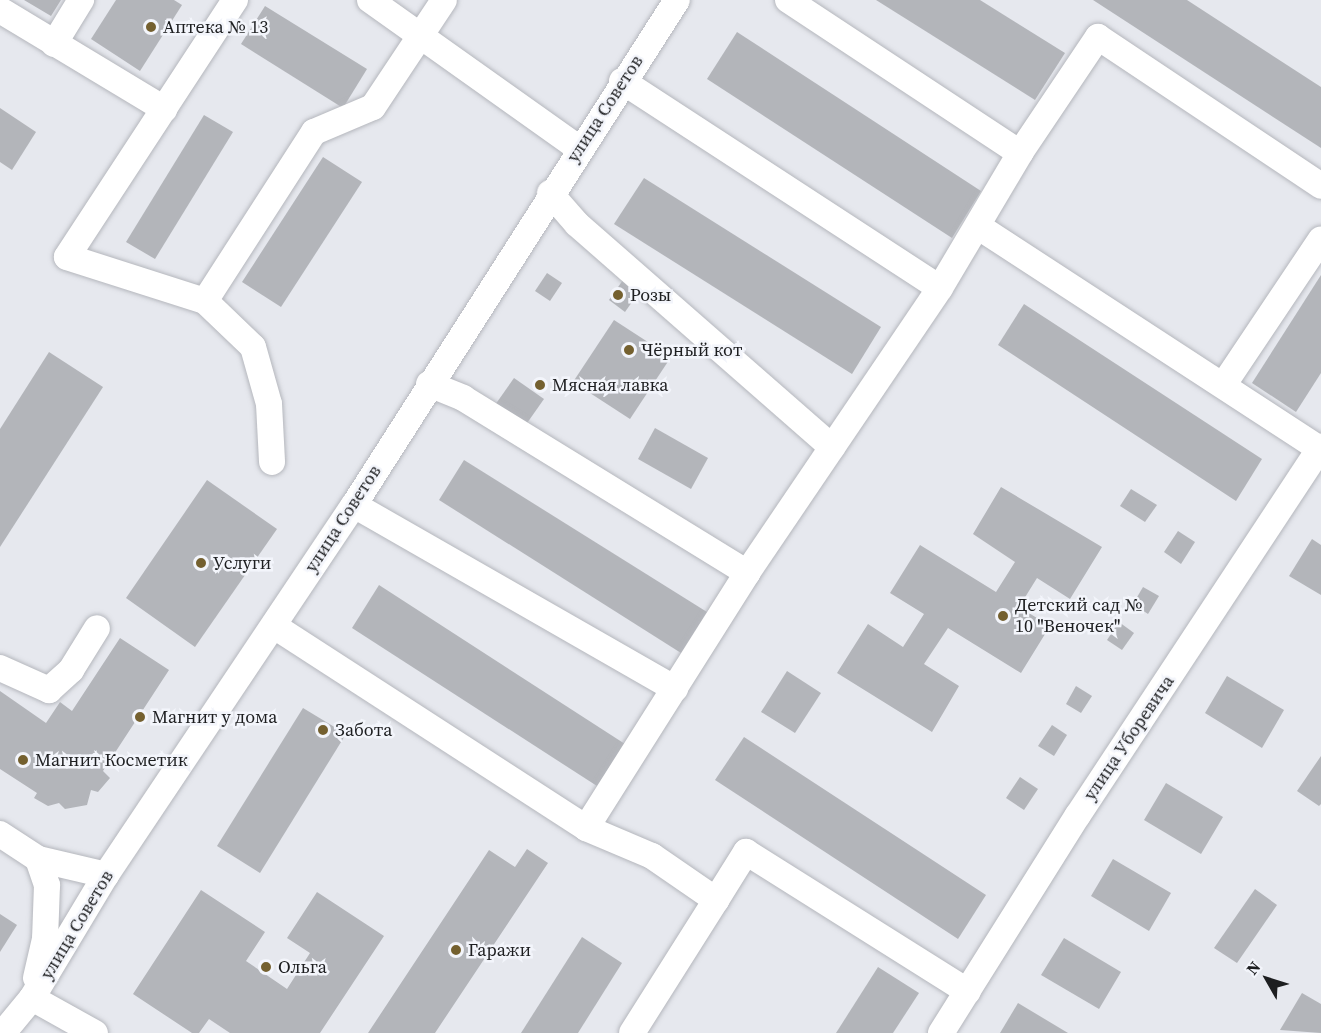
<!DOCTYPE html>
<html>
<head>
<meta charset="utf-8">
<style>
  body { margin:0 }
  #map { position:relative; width:1321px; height:1033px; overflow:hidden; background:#e6e8ee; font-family:"Source Serif 4",serif }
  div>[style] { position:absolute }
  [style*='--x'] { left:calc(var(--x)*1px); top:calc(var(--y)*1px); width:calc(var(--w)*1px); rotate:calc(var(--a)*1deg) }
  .building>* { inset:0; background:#b3b5ba }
  .roads { filter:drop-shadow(0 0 2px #b5b7bd) drop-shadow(0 0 2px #b5b7bd) }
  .minor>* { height:26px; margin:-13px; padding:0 13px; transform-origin:13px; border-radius:13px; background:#fff }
  .dots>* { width:16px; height:16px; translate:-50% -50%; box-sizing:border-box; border:3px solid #f3f5fb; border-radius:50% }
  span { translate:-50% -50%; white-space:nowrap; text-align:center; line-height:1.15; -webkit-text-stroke:5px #f3f5fb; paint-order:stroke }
  .poi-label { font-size:18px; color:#1d1e20 }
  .left { translate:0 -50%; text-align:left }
  .street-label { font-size:18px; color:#1d1e20 }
  .north { position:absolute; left:1237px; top:949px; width:60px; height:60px; -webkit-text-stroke:4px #f3f5fb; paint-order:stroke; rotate:309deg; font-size:16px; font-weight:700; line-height:24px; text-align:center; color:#1d1e20 }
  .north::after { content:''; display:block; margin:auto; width:21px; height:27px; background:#1d1e20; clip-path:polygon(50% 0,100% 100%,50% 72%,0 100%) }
</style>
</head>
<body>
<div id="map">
  <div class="building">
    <i style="clip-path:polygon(24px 0,61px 0,51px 16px)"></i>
    <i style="clip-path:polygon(116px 0,174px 0,182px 5px,140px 71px,91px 39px)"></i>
    <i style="clip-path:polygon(876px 0,980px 0,1065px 53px,1035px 100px)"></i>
    <i style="clip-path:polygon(1093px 0,1187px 0,1321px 87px,1321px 148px)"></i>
    <i style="clip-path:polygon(265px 6px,367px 69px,343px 108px,241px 44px)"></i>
    <i style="clip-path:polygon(737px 32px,981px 191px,952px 238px,707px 79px)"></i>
    <i style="clip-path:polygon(0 108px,36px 132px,12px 170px,0 162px)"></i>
    <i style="clip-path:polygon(204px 115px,233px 132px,155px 259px,126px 242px)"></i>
    <i style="clip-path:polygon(323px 157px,362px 182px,281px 307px,242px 282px)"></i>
    <i style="clip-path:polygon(644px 178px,881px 327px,852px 374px,614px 224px)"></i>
    <i style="clip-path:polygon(547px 273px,562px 283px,550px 301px,535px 291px)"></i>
    <i style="clip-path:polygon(1321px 275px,1321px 373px,1296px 412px,1252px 383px)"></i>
    <i style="clip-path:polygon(623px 280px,639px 292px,625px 312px,609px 300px)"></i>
    <i style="clip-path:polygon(1024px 304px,1262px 459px,1236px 501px,998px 345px)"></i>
    <i style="clip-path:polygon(614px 320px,671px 357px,630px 419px,573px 382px)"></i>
    <i style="clip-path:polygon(49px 352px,103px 387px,0 547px,0 429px)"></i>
    <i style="clip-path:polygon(514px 378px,544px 399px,525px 426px,495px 405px)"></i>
    <i style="clip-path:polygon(655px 428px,708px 458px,691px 489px,638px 459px)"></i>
    <i style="clip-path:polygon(464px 460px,707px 612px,681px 653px,439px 500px)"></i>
    <i style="clip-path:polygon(207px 480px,277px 529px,195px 647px,126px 598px)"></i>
    <i style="clip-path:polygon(1001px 487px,1102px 547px,1070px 599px,1037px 578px,1019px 607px,1050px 626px,1021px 673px,948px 628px,924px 664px,959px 686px,932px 732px,837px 673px,868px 624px,903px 647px,924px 614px,890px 593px,920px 545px,996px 592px,1015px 562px,973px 534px)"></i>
    <i style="clip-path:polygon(1131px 489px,1157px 505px,1145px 522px,1120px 506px)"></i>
    <i style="clip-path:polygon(1178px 531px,1195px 542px,1181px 564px,1164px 552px)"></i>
    <i style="clip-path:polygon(1312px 539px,1321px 545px,1321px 595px,1289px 576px)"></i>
    <i style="clip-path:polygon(379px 585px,625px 744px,597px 786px,352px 628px)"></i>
    <i style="clip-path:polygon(1143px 587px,1159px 596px,1148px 614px,1133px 604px)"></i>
    <i style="clip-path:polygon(1119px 622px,1134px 633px,1122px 650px,1107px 640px)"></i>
    <i style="clip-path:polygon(120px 638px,169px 670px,103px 771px,110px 778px,98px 792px,91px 790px,87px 805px,65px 809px,59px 803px,48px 806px,34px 798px,37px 793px,0 769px,0 691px,46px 723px,60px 702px,72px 711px)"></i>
    <i style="clip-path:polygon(787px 671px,821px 693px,795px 733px,761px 712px)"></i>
    <i style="clip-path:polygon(1227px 676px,1284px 710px,1262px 748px,1205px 713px)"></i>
    <i style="clip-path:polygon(1076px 686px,1092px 696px,1081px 713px,1066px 704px)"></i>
    <i style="clip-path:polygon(303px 708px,346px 734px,260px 873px,217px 846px)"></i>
    <i style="clip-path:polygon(1052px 725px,1067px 735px,1054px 756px,1038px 746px)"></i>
    <i style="clip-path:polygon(744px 737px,986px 895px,958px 939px,715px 780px)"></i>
    <i style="clip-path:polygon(1321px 756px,1321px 804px,1319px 806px,1297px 791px)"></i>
    <i style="clip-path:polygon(1020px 777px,1038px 789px,1024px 810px,1006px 798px)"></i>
    <i style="clip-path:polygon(1166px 783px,1223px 817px,1201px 854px,1144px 820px)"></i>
    <i style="clip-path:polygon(527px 849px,548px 863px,435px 1033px,368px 1033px,489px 850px,515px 867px)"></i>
    <i style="clip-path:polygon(1113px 859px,1171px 893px,1149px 931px,1091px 896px)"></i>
    <i style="clip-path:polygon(1255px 889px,1277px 905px,1237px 963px,1214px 948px)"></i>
    <i style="clip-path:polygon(201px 890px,265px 932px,246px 961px,287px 989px,310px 953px,287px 938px,317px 892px,384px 936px,320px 1033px,230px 1033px,209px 1019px,199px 1033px,192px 1033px,133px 994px)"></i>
    <i style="clip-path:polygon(0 914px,17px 925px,0 952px)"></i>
    <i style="clip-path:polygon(582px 937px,622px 963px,578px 1033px,521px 1033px)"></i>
    <i style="clip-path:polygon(1064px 938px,1121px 972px,1099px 1009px,1041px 975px)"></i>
    <i style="clip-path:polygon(878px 967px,919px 993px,893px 1033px,836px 1033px)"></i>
    <i style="clip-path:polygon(1302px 993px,1321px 1004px,1321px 1033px,1280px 1030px)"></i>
    <i style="clip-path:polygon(1018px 1003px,1068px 1033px,1000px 1033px)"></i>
  </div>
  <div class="roads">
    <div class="minor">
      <i style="--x:235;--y:0;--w:307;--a:123.2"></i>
      <i style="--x:67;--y:257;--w:145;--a:17.7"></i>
      <i style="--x:205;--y:301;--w:66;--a:43.8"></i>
      <i style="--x:253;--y:347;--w:59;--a:74.3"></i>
      <i style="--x:269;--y:404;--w:58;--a:87"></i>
      <i style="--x:370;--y:0;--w:257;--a:35.4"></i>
      <i style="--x:788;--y:0;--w:278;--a:33.4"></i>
      <i style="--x:0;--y:10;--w:192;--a:31.1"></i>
      <i style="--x:54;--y:44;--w:52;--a:-58.5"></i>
      <i style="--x:622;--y:81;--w:379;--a:33.1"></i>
      <i style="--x:550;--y:193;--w:41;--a:48.9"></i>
      <i style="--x:577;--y:224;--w:339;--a:41.2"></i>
      <i style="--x:979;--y:227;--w:406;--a:33.1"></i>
      <i style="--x:205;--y:301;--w:201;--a:-57.2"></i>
      <i style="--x:314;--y:132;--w:64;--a:-23"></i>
      <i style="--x:373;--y:107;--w:128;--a:-56.4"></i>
      <i style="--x:429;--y:384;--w:37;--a:22"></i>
      <i style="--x:463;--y:398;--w:334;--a:31.6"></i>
      <i style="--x:1224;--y:384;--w:174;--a:-56.2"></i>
      <i style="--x:354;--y:505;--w:370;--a:29.8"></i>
      <i style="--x:274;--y:626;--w:372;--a:32.9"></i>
      <i style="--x:586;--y:828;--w:72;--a:23"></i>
      <i style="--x:652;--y:856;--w:78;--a:34.5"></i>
      <i style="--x:716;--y:900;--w:157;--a:122.3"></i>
      <i style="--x:0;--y:668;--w:54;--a:24.2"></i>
      <i style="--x:49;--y:690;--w:30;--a:-42"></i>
      <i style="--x:71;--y:670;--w:49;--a:-58.2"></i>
      <i style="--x:586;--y:828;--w:302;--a:-57.7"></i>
      <i style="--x:747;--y:573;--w:344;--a:-55.9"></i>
      <i style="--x:940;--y:288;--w:157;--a:-59.3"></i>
      <i style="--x:1020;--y:153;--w:140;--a:-56.1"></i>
      <i style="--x:1098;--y:37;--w:268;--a:33.7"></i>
      <i style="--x:0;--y:834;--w:45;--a:33.3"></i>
      <i style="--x:38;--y:859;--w:28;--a:71"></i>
      <i style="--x:47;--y:885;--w:54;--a:92.1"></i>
      <i style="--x:45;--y:939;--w:40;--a:103"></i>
      <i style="--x:38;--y:859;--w:70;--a:13.2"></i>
      <i style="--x:716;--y:900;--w:57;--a:-58"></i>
      <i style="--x:746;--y:852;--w:262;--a:32.2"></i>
      <i style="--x:32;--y:998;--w:72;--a:29.1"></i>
      <i style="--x:3;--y:1033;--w:45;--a:-50.4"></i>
      <i style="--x:32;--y:998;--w:144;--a:-59"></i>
      <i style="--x:106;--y:875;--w:445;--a:-56.2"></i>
      <i style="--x:354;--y:505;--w:599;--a:-57.4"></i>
      <i style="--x:941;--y:1033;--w:257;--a:-57.9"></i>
      <i style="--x:1078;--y:815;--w:441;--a:-56.6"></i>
    </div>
  </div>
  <div class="dots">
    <i style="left:151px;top:27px;background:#74602f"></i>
    <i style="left:618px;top:295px;background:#74602f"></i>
    <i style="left:629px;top:350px;background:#74602f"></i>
    <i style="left:540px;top:385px;background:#74602f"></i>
    <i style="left:201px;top:563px;background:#74602f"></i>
    <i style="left:1003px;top:616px;background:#74602f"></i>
    <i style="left:140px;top:717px;background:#74602f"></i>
    <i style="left:323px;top:730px;background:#74602f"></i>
    <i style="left:23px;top:760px;background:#74602f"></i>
    <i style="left:456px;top:950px;background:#74602f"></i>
    <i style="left:266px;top:967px;background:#74602f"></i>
  </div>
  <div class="poi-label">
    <span class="left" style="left:163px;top:27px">Аптека № 13</span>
    <span class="left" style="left:630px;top:295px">Розы</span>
    <span class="left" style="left:641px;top:350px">Чёрный кот</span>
    <span class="left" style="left:552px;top:385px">Мясная лавка</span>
    <span class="left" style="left:213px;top:563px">Услуги</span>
    <span class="left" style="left:1015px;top:616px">Детский сад №<br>10 "Веночек"</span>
    <span class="left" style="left:152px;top:717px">Магнит у дома</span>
    <span class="left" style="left:335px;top:730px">Забота</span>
    <span class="left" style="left:35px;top:760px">Магнит Косметик</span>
    <span class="left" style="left:468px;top:950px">Гаражи</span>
    <span class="left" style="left:278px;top:967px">Ольга</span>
  </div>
  <div class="street-label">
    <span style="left:605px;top:109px;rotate:-57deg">улица Советов</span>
    <span style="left:343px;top:519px;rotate:-57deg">улица Советов</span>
    <span style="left:1129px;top:738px;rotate:-56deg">улица Уборевича</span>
    <span style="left:77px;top:925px;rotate:-59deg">улица Советов</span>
  </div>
  <div class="north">N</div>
</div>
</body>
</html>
